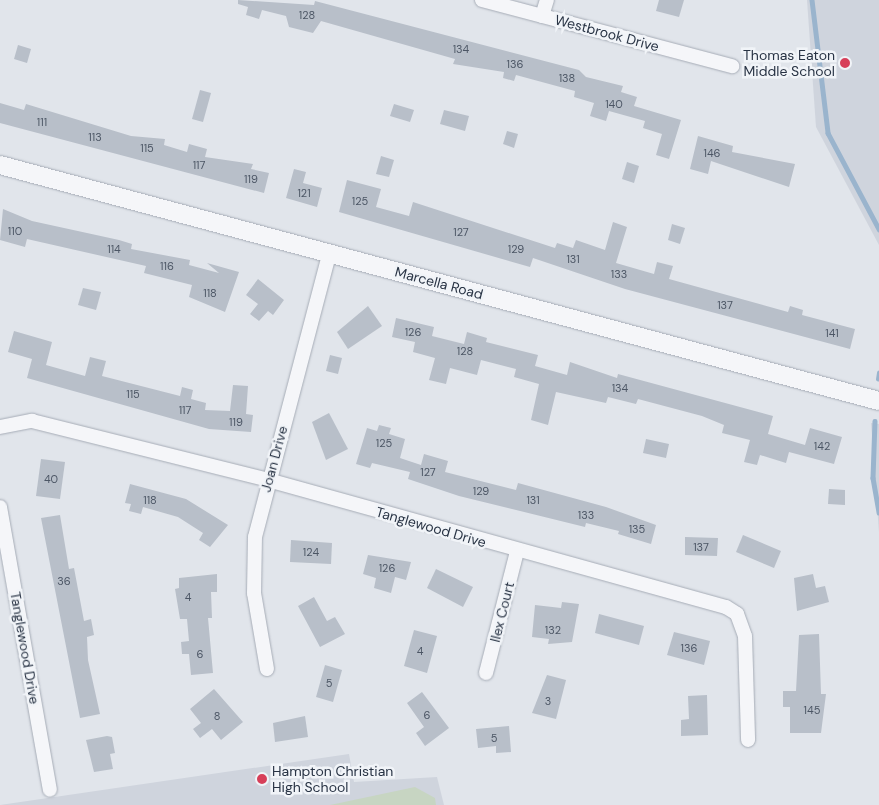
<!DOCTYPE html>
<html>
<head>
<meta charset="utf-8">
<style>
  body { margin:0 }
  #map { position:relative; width:879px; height:805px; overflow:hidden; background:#e1e5eb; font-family:"DM Sans",sans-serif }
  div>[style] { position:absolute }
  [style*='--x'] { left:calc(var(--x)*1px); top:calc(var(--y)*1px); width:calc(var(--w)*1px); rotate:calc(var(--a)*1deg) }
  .built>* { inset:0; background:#cfd4dd }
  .green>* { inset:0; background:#c7d5c2 }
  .stream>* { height:4.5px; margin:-2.25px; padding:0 2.25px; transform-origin:2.25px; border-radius:2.25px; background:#9ab4cd }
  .building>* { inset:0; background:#b8bfc9 }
  .roads { filter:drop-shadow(0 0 1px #a6acb6) drop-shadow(0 0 1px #a6acb6) }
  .minor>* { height:14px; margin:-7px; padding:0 7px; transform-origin:7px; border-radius:7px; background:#f5f6f9 }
  .tertiary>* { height:18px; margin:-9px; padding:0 9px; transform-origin:9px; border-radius:9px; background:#f5f6f9 }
  .dots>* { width:14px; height:14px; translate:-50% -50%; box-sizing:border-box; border:2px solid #f1f4f8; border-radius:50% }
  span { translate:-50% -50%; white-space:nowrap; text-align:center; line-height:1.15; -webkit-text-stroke:5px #f1f4f8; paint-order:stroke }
  .number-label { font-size:11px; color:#4c5665 }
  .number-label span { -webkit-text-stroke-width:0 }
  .street-label { font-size:14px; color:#283344 }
  .poi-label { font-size:14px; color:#283344 }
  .right { translate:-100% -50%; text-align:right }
  .left { translate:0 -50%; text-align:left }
</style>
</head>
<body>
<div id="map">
  <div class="built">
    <i style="clip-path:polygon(807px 0,879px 0,879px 245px,816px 127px)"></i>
    <i style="clip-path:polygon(871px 423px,879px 424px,879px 532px)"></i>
    <i style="clip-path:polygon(349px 754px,354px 782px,437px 777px,444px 805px,0 805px)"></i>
  </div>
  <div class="green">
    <i style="clip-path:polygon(415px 787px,435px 798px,436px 805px,330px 805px)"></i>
  </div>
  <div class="stream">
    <i style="--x:812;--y:0;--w:134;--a:83.1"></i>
    <i style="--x:828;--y:133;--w:109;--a:62"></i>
    <i style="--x:878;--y:379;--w:6;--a:-81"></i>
    <i style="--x:875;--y:421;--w:57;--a:92"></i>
    <i style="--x:873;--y:478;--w:35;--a:80"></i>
  </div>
  <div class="building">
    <i style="clip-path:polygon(238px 0,314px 5px,315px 1px,579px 70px,586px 77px,623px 86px,621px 92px,637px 97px,634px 106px,681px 120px,669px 159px,656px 155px,662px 134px,643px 128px,645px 121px,609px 111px,606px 121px,590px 116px,594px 103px,574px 97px,575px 91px,516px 75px,514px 81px,503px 78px,504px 72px,453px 64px,455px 59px,321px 21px,313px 33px,289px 27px,286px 16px,262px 10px,259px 19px,246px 15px,248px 7px,238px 4px)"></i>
    <i style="clip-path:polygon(659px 0,684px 0,679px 17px,656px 11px)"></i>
    <i style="clip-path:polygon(18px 45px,31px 49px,27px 63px,14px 59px)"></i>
    <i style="clip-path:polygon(200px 90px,211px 93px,203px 122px,192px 119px)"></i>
    <i style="clip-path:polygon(0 103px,24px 110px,26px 104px,131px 136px,165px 139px,164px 145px,187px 152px,189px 144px,207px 149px,205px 157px,253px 164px,251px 169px,269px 173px,264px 193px,0 123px)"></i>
    <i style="clip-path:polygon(394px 104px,414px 110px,410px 122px,390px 116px)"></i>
    <i style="clip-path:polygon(444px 110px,469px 116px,465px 131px,440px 124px)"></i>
    <i style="clip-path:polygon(507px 131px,518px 134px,514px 148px,503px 144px)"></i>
    <i style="clip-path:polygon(698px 136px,733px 146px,732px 152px,795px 164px,789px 187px,711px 161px,708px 174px,690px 169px)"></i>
    <i style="clip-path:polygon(381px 156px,394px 160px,389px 177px,376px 174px)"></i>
    <i style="clip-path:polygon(627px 162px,639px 166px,634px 183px,622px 179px)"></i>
    <i style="clip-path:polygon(294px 169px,306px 172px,303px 183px,322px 188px,317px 207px,286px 198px)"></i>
    <i style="clip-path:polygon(347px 180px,381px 189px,376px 207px,409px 216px,413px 202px,555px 248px,557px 243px,573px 248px,576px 240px,605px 250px,613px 222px,627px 227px,616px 263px,654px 274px,657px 262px,673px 266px,669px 279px,788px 312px,790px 306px,803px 310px,802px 315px,855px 329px,850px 349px,625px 289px,533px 258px,530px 267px,339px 212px)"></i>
    <i style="clip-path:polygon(3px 209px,32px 221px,119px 240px,132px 244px,131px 249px,190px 260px,189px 265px,219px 273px,207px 263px,239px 272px,225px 312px,189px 297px,192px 285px,144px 273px,146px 266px,27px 239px,25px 247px,0 240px)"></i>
    <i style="clip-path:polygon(672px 224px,685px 228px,680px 244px,668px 240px)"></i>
    <i style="clip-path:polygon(258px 279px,284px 300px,273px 315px,268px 311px,259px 321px,250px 314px,258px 304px,246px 295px)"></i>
    <i style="clip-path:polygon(83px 288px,101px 292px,96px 310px,78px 305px)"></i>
    <i style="clip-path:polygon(368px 306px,382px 326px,348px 349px,337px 332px)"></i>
    <i style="clip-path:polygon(396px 318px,434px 327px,432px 336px,464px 344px,467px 332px,487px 338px,486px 342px,538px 355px,535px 366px,567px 375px,570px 362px,617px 378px,618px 374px,773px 416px,768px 434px,805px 445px,810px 428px,842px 437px,834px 464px,789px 452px,786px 463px,760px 455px,757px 465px,744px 462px,750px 440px,722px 433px,724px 425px,702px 416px,638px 399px,636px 404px,608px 397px,606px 403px,556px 392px,548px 425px,531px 420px,539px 384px,514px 377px,516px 369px,481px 360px,477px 375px,450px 368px,446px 384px,429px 380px,435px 358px,413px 352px,415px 342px,392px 337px)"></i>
    <i style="clip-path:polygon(14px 331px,52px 342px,46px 365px,85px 376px,90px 357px,106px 361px,102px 376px,180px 396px,182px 387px,193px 390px,191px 399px,206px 403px,205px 410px,230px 411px,233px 385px,248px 386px,246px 414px,253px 415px,251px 432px,209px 429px,27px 378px,32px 359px,8px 352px)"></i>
    <i style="clip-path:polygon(330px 355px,342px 358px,338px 374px,326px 371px)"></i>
    <i style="clip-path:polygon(329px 413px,348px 449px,326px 460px,312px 422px)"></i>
    <i style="clip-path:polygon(379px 425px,391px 428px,389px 434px,405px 439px,400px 458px,421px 465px,424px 454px,448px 461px,445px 472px,516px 490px,518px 483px,606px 507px,656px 525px,651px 544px,618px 534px,619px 531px,586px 523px,585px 527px,459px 496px,408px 479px,410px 472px,372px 463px,370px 468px,356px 464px,367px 428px,377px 431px)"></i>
    <i style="clip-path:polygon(646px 439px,669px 444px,666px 458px,643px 453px)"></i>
    <i style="clip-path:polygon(41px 459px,65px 462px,60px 499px,36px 496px)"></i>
    <i style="clip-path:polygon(130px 484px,186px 499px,228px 525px,210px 547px,199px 540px,203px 533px,178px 517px,143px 507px,141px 514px,129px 511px,131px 504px,125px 503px)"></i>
    <i style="clip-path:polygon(829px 489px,845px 490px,845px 505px,828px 504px)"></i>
    <i style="clip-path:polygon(60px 515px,69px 569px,74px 568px,84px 621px,91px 619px,94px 635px,87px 637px,88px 660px,100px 714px,80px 718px,41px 518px)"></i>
    <i style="clip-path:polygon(743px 535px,781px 551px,774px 568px,736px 552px)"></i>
    <i style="clip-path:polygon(685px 537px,718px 538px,717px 556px,685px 555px)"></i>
    <i style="clip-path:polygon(291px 540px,332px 543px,331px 564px,290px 562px)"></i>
    <i style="clip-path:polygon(368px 555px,411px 562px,406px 580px,395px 577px,391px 593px,374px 588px,376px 578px,363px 574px)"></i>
    <i style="clip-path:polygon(436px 569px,473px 587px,463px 607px,427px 588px)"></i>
    <i style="clip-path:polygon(217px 574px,217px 592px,211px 592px,212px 618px,208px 618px,213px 673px,191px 675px,189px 654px,182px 654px,181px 642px,189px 641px,187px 619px,180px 619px,175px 589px,179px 588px,179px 578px)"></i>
    <i style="clip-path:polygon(813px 574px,816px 588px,825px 586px,829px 602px,797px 611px,794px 578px)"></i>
    <i style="clip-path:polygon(314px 597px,327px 621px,335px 617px,345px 634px,320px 647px,298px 606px)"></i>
    <i style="clip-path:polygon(562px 602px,579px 604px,572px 642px,548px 644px,549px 639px,532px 637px,535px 605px,561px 608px)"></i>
    <i style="clip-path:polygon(599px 614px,644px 626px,639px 645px,595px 633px)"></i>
    <i style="clip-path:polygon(414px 630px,437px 636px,427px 673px,404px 666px)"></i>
    <i style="clip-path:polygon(674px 632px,710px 641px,704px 665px,667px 655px)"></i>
    <i style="clip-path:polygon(819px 634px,821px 694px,826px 694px,821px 733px,790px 733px,790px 707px,783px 707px,783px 691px,796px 691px,799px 635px)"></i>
    <i style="clip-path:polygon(325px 665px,342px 670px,333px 702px,316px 697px)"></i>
    <i style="clip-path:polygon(547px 675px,566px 680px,556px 719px,532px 713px)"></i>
    <i style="clip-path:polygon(214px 689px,243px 722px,221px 740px,212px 729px,200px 738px,193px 729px,201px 723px,190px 709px)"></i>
    <i style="clip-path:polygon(422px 692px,449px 728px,425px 746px,416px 733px,424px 727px,407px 703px)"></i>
    <i style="clip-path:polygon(707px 695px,708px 735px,681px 736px,681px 720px,689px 719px,688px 696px)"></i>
    <i style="clip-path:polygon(305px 716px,308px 737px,275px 742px,273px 723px)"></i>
    <i style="clip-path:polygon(509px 726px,511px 752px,496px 753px,496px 746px,478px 748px,476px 729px)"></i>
    <i style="clip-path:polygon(107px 736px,112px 737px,115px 753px,110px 754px,113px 769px,94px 772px,86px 740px)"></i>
  </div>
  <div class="roads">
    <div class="minor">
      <i style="--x:482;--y:0;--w:259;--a:14.8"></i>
      <i style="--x:542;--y:16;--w:17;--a:-73"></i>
      <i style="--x:0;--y:427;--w:33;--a:-11"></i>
      <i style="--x:32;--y:421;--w:243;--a:14"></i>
      <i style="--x:268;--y:480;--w:475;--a:15.5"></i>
      <i style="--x:726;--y:607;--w:13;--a:32"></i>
      <i style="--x:737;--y:614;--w:23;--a:70"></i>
      <i style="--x:745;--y:636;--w:104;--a:88.3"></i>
      <i style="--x:0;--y:507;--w:287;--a:80"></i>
      <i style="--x:267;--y:669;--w:77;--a:-99.7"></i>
      <i style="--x:254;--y:593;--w:56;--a:-89"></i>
      <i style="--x:255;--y:537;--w:293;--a:-75.3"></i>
      <i style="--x:486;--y:673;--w:126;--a:-75.7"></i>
    </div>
    <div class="tertiary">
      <i style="--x:0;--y:165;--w:910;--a:15.03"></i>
    </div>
  </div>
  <div class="dots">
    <i style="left:845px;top:63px;background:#d73f59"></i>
    <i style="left:262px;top:779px;background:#d73f59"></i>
  </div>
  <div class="number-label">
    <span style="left:307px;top:15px">128</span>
    <span style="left:461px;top:49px">134</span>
    <span style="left:515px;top:64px">136</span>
    <span style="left:567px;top:78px">138</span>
    <span style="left:614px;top:104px">140</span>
    <span style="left:42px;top:122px">111</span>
    <span style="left:95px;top:137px">113</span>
    <span style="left:147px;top:148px">115</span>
    <span style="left:712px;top:153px">146</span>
    <span style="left:199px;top:165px">117</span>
    <span style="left:251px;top:179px">119</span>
    <span style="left:304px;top:193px">121</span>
    <span style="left:360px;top:201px">125</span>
    <span style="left:15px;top:231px">110</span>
    <span style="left:461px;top:232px">127</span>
    <span style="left:114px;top:249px">114</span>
    <span style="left:516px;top:249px">129</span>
    <span style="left:573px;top:259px">131</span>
    <span style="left:167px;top:266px">116</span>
    <span style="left:619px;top:274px">133</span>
    <span style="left:210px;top:293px">118</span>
    <span style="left:725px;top:305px">137</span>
    <span style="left:413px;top:332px">126</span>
    <span style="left:832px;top:333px">141</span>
    <span style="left:465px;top:351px">128</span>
    <span style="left:620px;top:388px">134</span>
    <span style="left:133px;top:394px">115</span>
    <span style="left:185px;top:410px">117</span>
    <span style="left:236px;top:422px">119</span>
    <span style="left:384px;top:443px">125</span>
    <span style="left:822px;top:446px">142</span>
    <span style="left:428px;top:472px">127</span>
    <span style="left:51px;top:479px">40</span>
    <span style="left:481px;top:491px">129</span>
    <span style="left:150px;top:500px">118</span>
    <span style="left:533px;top:500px">131</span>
    <span style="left:586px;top:515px">133</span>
    <span style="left:637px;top:529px">135</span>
    <span style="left:701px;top:547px">137</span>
    <span style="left:311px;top:552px">124</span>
    <span style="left:387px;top:568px">126</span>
    <span style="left:64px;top:581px">36</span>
    <span style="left:188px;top:597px">4</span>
    <span style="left:553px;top:630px">132</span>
    <span style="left:689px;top:648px">136</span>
    <span style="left:420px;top:651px">4</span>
    <span style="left:200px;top:654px">6</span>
    <span style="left:329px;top:683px">5</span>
    <span style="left:548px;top:701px">3</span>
    <span style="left:812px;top:710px">145</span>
    <span style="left:427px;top:715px">6</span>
    <span style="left:217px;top:716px">8</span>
    <span style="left:494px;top:738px">5</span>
  </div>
  <div class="street-label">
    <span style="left:607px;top:33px;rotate:15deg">Westbrook Drive</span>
    <span style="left:439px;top:283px;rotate:15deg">Marcella Road</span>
    <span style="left:274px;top:459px;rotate:-75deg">Joan Drive</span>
    <span style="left:431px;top:527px;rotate:16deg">Tanglewood Drive</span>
    <span style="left:502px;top:612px;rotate:-76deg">Ilex Court</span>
    <span style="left:25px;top:648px;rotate:80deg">Tanglewood Drive</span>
  </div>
  <div class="poi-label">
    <span class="right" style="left:835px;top:63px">Thomas Eaton<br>Middle School</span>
    <span class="left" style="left:272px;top:779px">Hampton Christian<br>High School</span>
  </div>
</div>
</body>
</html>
